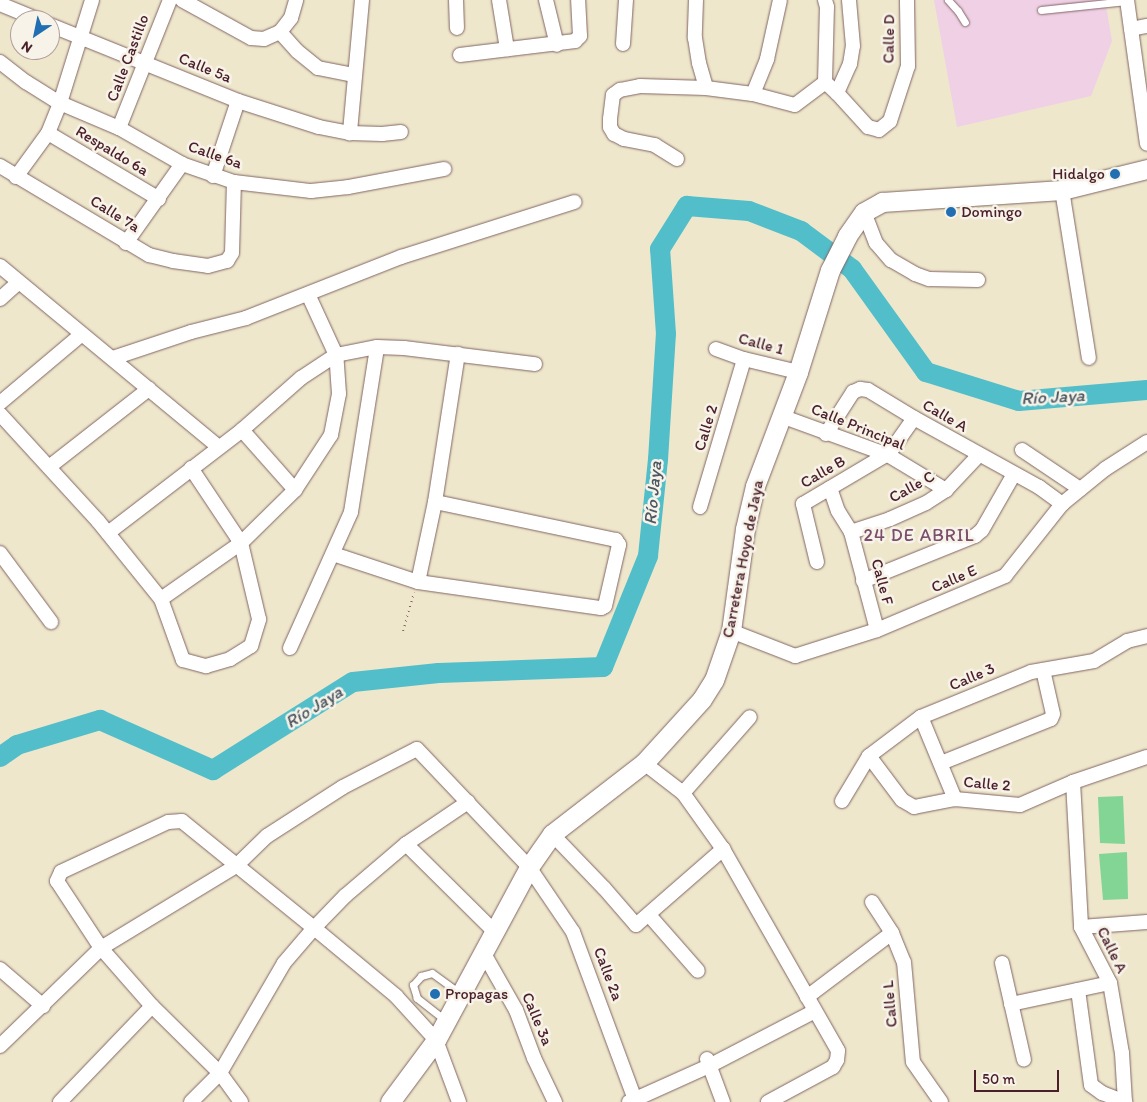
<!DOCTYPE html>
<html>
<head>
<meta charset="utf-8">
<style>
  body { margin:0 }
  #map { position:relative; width:1147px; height:1102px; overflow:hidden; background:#eee7cc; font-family:Itim,sans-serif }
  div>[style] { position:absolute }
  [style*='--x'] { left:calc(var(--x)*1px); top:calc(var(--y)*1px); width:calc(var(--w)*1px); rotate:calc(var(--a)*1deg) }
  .built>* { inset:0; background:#efd0e5 }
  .green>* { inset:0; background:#83d595 }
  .river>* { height:20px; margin:-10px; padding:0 10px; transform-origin:10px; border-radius:10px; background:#51beca }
  .path>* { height:2px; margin-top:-1px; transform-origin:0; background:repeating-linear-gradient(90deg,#836563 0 1px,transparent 0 5px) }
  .roads { filter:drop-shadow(0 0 1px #836563) drop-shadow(0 0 1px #836563) }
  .lane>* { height:7px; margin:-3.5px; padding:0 3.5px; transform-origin:3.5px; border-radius:3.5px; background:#fff }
  .street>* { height:14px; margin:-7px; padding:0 7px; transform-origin:7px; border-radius:7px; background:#fff }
  .secondary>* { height:19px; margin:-9.5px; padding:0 9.5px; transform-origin:9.5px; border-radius:9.5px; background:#fff }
  .dots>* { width:14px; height:14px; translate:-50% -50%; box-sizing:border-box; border:2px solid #f7f3e8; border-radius:50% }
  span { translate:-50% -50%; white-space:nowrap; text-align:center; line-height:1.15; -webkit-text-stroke:5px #f7f3e8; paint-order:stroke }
  .street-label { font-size:16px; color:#4a1f2b }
  .poi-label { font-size:16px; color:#4a1f2b }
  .right { translate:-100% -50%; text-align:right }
  .left { translate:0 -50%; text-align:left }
  .water-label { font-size:18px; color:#4c5763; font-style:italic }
  .neighbourhood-label { font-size:18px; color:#7a4e6c; letter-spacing:1px }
  .north { position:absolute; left:10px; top:10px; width:50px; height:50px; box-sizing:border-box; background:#f7f3e8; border:1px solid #b29e9c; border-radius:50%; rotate:214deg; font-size:14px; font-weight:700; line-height:20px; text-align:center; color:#4a1f2b }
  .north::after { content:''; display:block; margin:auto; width:18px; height:22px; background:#1f6fb2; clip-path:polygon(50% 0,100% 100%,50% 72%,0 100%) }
  .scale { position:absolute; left:974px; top:1070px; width:85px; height:22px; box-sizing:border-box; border:2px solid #4a1f2b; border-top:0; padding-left:6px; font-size:15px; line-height:18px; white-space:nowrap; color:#4a1f2b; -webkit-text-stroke:4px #f7f3e8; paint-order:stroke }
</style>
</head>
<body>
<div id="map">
  <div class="built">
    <i style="clip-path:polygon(934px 0,1105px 0,1112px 41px,1091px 96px,957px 127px)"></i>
  </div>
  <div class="green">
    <i style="clip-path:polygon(1123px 796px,1125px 844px,1100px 843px,1098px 797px)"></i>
    <i style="clip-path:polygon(1127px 852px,1128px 899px,1103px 900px,1099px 854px)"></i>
  </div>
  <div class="river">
    <i style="--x:0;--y:757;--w:21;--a:-35"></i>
    <i style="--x:17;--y:745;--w:87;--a:-16.8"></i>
    <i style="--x:100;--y:720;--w:124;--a:23.9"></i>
    <i style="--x:213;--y:770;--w:165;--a:-32.2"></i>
    <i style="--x:353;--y:682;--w:86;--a:-6"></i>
    <i style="--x:439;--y:673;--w:164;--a:-2.1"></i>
    <i style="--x:603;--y:667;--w:120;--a:-67.9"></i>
    <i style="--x:648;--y:556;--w:97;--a:-84.1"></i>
    <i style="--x:658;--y:460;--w:126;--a:-86.4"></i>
    <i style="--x:666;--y:334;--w:85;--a:-94"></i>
    <i style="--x:660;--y:249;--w:51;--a:-57.9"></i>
    <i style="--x:687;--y:206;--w:62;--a:4.6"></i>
    <i style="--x:749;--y:211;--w:56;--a:21"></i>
    <i style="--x:801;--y:231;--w:64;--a:36.7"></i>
    <i style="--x:852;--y:269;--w:127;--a:54.3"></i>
    <i style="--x:926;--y:372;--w:97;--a:17.3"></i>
    <i style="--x:1019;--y:401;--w:128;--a:-4.9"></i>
  </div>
  <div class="path">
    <i style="--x:403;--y:631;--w:40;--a:-74"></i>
  </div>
  <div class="roads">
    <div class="lane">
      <i style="--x:948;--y:0;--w:15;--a:48"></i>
      <i style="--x:958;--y:11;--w:13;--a:58"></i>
      <i style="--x:1041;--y:10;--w:86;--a:-6"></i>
      <i style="--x:445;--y:1020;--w:36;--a:-142"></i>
      <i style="--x:417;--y:998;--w:14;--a:-107"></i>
      <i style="--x:413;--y:985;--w:12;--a:-48"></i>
      <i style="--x:421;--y:976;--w:11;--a:-15"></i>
      <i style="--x:432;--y:973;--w:34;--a:36"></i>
    </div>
    <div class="street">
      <i style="--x:182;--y:0;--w:79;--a:28.8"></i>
      <i style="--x:251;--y:38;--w:13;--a:4"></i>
      <i style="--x:264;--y:39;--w:17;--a:-24"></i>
      <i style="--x:280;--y:32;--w:18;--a:-52"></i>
      <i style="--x:291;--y:18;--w:19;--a:-74"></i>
      <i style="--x:362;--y:0;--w:134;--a:95.2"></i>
      <i style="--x:350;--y:133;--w:32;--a:2"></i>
      <i style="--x:382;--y:134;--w:19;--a:-6"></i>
      <i style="--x:456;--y:0;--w:28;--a:88"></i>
      <i style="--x:499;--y:0;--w:50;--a:80.7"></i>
      <i style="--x:546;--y:0;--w:46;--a:76.3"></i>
      <i style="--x:696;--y:0;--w:38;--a:92"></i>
      <i style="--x:695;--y:38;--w:25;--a:81"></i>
      <i style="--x:699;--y:63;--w:26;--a:74"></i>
      <i style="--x:1127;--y:0;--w:145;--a:82.1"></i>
      <i style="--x:0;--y:4;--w:42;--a:22.3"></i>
      <i style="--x:50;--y:25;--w:203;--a:22"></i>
      <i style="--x:238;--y:101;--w:85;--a:17.8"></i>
      <i style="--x:319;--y:127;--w:32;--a:11"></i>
      <i style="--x:1131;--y:29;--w:16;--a:-11"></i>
      <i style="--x:280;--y:32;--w:25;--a:48"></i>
      <i style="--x:297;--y:51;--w:27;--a:39"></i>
      <i style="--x:318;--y:68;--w:37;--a:11"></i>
      <i style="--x:623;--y:44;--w:44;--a:-86.1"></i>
      <i style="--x:460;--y:55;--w:116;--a:-6.9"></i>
      <i style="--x:575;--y:41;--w:7;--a:-45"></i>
      <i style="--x:580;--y:36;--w:36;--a:-93"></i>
      <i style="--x:0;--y:62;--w:33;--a:38"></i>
      <i style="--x:26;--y:82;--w:40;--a:32"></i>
      <i style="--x:60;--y:103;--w:64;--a:23"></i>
      <i style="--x:119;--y:128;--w:73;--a:29.7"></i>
      <i style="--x:182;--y:164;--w:55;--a:19.1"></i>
      <i style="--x:234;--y:182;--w:78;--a:6.7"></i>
      <i style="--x:311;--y:191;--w:37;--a:-6"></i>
      <i style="--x:348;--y:187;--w:98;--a:-10.6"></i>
      <i style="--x:825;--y:82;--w:16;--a:43"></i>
      <i style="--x:837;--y:93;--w:46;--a:47.6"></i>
      <i style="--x:868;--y:127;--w:11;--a:15"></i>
      <i style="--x:879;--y:130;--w:14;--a:-39"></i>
      <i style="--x:890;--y:121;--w:58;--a:-71.9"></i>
      <i style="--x:908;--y:66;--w:66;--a:-90.9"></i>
      <i style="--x:825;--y:82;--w:75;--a:-88.5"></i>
      <i style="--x:827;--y:7;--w:7;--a:-106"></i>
      <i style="--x:837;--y:93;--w:32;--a:-66"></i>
      <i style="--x:850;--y:64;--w:18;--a:-81"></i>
      <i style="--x:853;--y:46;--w:46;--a:-95"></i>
      <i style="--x:753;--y:94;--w:38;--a:-68"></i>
      <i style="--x:767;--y:59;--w:60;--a:-77.6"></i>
      <i style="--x:119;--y:128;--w:138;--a:-68.3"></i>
      <i style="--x:48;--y:133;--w:129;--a:30.7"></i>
      <i style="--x:677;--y:159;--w:26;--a:-148"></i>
      <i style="--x:655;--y:145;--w:32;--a:-169"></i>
      <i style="--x:624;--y:139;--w:11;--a:-153"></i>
      <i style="--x:614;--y:134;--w:8;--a:-120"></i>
      <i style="--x:610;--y:127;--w:8;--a:-90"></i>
      <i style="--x:610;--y:119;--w:24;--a:-83"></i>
      <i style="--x:613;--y:95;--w:9;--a:-36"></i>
      <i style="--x:620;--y:90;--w:20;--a:-11"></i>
      <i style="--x:640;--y:86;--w:66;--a:1.7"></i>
      <i style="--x:706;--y:88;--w:47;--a:7.3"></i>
      <i style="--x:753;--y:94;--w:43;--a:14.7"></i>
      <i style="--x:795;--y:105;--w:38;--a:-37"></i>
      <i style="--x:0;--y:166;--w:174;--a:30.9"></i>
      <i style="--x:149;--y:255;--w:25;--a:14"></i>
      <i style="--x:173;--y:261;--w:35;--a:8"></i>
      <i style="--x:208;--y:266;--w:20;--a:-15"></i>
      <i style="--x:227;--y:261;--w:9;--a:-58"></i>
      <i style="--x:232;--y:253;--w:71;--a:-88.4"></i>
      <i style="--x:213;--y:176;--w:79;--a:-71.6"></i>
      <i style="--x:16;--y:177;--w:54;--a:-54"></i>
      <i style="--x:48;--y:133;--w:32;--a:-68"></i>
      <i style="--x:60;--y:103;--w:108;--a:-72.7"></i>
      <i style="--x:1062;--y:190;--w:170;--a:80.9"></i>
      <i style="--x:864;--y:212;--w:33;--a:69"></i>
      <i style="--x:876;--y:243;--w:23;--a:49"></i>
      <i style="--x:891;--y:260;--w:28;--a:30"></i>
      <i style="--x:915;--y:274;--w:15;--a:20"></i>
      <i style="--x:929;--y:279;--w:49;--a:1.2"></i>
      <i style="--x:126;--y:243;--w:97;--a:-54.7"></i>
      <i style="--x:0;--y:266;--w:284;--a:39.6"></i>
      <i style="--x:0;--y:299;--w:25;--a:-42"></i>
      <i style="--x:716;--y:349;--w:30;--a:20"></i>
      <i style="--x:744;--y:359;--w:56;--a:13.5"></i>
      <i style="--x:113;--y:358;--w:82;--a:-18.4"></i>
      <i style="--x:191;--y:332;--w:57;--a:-14.3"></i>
      <i style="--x:246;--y:318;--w:167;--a:-21.5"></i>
      <i style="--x:401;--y:257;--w:182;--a:-17.6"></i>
      <i style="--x:0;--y:403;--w:107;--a:-40.1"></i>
      <i style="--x:0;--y:414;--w:145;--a:47.5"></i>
      <i style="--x:98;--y:521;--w:100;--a:51.1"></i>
      <i style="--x:161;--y:599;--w:65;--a:70.2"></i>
      <i style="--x:183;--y:660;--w:24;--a:15"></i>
      <i style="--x:206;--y:666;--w:25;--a:-16"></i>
      <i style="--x:230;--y:659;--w:25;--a:-32"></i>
      <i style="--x:251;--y:646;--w:28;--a:-73"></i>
      <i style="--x:259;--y:619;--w:78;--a:-103.3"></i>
      <i style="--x:241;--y:543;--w:90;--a:-123.7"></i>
      <i style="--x:781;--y:416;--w:114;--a:20"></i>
      <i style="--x:888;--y:455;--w:68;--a:31.1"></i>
      <i style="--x:242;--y:430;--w:80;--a:48.5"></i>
      <i style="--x:826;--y:434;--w:50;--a:-57.3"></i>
      <i style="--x:853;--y:392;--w:8;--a:-23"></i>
      <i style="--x:860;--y:389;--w:8;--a:7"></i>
      <i style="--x:868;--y:390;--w:54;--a:31.3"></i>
      <i style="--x:914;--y:418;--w:143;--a:28.9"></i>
      <i style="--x:1039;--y:487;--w:29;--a:36"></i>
      <i style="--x:1022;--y:450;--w:70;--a:33.9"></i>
      <i style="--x:888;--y:455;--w:45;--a:-54.9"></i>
      <i style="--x:49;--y:467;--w:127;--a:-38"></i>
      <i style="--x:830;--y:488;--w:24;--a:71"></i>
      <i style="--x:838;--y:511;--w:25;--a:58"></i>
      <i style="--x:851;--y:532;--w:101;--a:75.1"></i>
      <i style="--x:700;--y:507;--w:154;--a:-73.4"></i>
      <i style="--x:851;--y:532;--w:41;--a:-18.4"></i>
      <i style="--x:890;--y:519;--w:39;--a:-24"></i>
      <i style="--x:926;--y:503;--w:24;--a:-33"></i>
      <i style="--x:946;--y:490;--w:48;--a:-46.7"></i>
      <i style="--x:108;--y:533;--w:169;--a:-37.5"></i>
      <i style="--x:242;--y:430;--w:79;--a:-41.4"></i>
      <i style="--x:301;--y:378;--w:42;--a:-33.3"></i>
      <i style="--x:336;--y:355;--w:42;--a:-11"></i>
      <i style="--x:377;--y:347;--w:27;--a:2"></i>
      <i style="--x:404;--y:348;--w:132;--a:7"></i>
      <i style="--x:0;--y:553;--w:86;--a:53.5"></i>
      <i style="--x:333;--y:554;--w:89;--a:18.2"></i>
      <i style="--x:418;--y:582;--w:185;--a:8.1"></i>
      <i style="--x:601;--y:608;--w:4;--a:-27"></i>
      <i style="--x:605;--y:606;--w:63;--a:-77.1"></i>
      <i style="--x:619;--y:545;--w:6;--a:-121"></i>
      <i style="--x:616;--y:540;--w:185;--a:-168.1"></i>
      <i style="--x:817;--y:562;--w:60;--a:-103.6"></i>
      <i style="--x:803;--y:504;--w:96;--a:-30.6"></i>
      <i style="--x:863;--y:581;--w:121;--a:-21.9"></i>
      <i style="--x:975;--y:536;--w:9;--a:-41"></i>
      <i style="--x:982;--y:530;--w:64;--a:-60.3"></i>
      <i style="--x:418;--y:582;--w:82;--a:-78"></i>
      <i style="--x:435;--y:502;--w:150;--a:-81.2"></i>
      <i style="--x:161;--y:599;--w:98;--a:-35"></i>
      <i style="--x:241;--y:543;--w:76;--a:-44.5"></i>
      <i style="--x:295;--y:490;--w:66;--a:-56.8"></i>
      <i style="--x:331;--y:435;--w:42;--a:-79"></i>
      <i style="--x:339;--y:394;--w:39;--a:-94"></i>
      <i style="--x:336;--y:355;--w:67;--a:-114.7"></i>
      <i style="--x:731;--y:631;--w:69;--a:21.3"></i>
      <i style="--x:795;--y:656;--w:86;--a:-17.6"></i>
      <i style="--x:877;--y:630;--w:139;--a:-22.9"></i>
      <i style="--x:1005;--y:576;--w:92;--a:-51.6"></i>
      <i style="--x:1062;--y:504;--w:55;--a:-39.1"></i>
      <i style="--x:1105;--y:469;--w:50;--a:-32.7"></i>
      <i style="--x:290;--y:648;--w:149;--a:-65.8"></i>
      <i style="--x:351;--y:512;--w:167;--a:-81"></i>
      <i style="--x:921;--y:717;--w:89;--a:67.5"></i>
      <i style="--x:869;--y:756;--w:55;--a:53.1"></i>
      <i style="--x:902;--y:800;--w:14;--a:30"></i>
      <i style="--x:914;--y:807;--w:42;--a:-11"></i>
      <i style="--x:955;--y:799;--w:65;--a:5.3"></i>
      <i style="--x:1020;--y:805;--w:58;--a:-23.5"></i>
      <i style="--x:1073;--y:782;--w:78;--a:-18.7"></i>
      <i style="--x:644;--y:763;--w:49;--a:37.6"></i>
      <i style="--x:683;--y:793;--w:69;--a:54.5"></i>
      <i style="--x:723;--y:849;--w:232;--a:60.3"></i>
      <i style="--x:838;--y:1051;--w:9;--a:96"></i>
      <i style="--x:837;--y:1060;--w:8;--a:120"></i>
      <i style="--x:833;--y:1067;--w:74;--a:151.7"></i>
      <i style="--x:941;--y:763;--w:118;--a:-21.8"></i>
      <i style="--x:1051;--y:719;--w:5;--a:-68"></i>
      <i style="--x:1053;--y:714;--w:45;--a:-102.8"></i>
      <i style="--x:1073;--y:782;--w:145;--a:86.8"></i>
      <i style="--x:1081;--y:927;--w:63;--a:62.6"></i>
      <i style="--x:1110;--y:983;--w:71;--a:80.3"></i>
      <i style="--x:1122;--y:1053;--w:49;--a:86.5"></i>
      <i style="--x:683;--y:793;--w:101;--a:-48.6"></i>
      <i style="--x:842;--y:801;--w:52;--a:-59"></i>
      <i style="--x:869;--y:756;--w:65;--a:-36.9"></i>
      <i style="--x:921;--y:717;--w:119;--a:-22.2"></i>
      <i style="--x:1031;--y:672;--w:64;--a:-9.9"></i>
      <i style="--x:1094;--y:661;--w:39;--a:-31"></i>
      <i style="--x:1127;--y:641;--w:21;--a:-14"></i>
      <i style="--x:552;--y:834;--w:75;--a:46.1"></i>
      <i style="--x:604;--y:888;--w:49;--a:49.1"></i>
      <i style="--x:636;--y:925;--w:116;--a:-41.1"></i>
      <i style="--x:406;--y:844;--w:124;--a:44.7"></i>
      <i style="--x:872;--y:902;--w:37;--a:57"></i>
      <i style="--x:892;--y:933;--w:31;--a:68"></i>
      <i style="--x:904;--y:962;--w:100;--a:84.9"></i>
      <i style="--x:913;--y:1062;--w:49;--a:55"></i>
      <i style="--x:649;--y:915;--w:74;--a:48.8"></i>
      <i style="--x:1081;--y:927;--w:66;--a:-4.3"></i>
      <i style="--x:483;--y:952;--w:67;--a:60.4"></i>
      <i style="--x:516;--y:1010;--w:51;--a:69.4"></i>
      <i style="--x:534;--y:1058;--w:49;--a:64.5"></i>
      <i style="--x:1002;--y:963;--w:99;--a:77.2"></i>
      <i style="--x:0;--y:969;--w:57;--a:40.7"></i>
      <i style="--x:1078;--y:990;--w:96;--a:82.2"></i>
      <i style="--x:1091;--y:1085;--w:14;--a:36"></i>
      <i style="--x:1102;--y:1093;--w:25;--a:21"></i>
      <i style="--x:807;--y:997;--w:106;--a:-37"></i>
      <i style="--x:1011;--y:1004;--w:101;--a:-12"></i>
      <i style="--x:0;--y:1046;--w:141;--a:-44.1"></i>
      <i style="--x:101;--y:948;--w:158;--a:-31.3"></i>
      <i style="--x:236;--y:866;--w:43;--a:-44.1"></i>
      <i style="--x:267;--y:836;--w:90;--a:-32.8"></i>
      <i style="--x:343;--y:787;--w:83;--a:-27.2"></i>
      <i style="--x:417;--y:749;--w:163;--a:46.5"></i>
      <i style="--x:529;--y:867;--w:78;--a:55.9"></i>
      <i style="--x:573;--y:932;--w:181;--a:69.7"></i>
      <i style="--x:707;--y:1059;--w:46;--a:69.6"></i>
      <i style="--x:60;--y:1102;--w:133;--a:-46.2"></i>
      <i style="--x:191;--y:1102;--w:41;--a:-45"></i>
      <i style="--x:220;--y:1073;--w:36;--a:54"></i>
      <i style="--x:459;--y:1102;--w:66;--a:-110.4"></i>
      <i style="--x:436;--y:1040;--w:59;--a:-132.3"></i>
      <i style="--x:396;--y:996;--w:107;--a:-140.3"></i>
      <i style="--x:314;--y:928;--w:170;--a:-141"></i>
      <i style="--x:182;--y:821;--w:14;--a:176"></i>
      <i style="--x:168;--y:822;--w:118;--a:155"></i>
      <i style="--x:61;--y:872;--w:10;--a:114"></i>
      <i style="--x:57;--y:881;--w:80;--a:56.7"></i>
      <i style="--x:101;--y:948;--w:77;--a:48.7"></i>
      <i style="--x:152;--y:1006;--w:95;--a:44.6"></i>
      <i style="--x:220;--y:1073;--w:127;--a:-59.8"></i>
      <i style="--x:284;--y:963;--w:46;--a:-49.4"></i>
      <i style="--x:314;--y:928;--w:45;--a:-45.9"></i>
      <i style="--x:345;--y:896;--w:80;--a:-40.4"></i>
      <i style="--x:406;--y:844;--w:75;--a:-34.1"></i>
      <i style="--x:629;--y:1102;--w:88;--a:-24.2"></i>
      <i style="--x:709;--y:1066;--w:119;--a:-27.4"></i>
    </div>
    <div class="secondary">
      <i style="--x:390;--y:1102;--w:77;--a:-53.4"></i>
      <i style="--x:436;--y:1040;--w:196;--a:-61.7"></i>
      <i style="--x:529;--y:867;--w:40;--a:-55.1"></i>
      <i style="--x:552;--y:834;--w:116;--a:-37.7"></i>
      <i style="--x:644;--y:763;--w:86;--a:-47.8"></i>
      <i style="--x:702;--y:699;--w:22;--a:-58"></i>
      <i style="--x:714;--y:680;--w:52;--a:-70.9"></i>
      <i style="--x:731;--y:631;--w:103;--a:-82.2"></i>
      <i style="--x:745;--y:529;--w:44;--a:-76.9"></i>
      <i style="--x:755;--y:486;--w:122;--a:-69.3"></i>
      <i style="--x:798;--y:372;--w:107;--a:-72.6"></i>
      <i style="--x:830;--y:270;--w:38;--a:-63"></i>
      <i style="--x:847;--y:236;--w:29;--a:-55"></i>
      <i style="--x:864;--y:212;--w:21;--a:-29"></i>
      <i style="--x:882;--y:202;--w:180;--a:-3.8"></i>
      <i style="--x:1062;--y:190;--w:88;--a:-13.9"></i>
    </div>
  </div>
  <div class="dots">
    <i style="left:1115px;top:174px;background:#1f6fb2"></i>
    <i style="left:951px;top:212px;background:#1f6fb2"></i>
    <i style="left:435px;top:994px;background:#1f6fb2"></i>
  </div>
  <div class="street-label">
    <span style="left:889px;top:39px;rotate:-89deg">Calle D</span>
    <span style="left:128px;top:58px;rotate:-69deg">Calle Castillo</span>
    <span style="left:205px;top:68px;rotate:22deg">Calle 5a</span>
    <span style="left:112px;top:151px;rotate:31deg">Respaldo 6a</span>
    <span style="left:215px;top:155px;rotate:19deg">Calle 6a</span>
    <span style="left:115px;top:214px;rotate:32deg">Calle 7a</span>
    <span style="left:761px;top:344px;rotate:15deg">Calle 1</span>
    <span style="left:945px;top:416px;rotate:30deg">Calle A</span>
    <span style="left:858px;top:427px;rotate:22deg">Calle Principal</span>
    <span style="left:706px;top:428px;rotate:-73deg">Calle 2</span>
    <span style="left:823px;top:472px;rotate:-30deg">Calle B</span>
    <span style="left:912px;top:487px;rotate:-29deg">Calle C</span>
    <span style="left:743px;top:559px;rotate:-79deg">Carretera Hoyo de Jaya</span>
    <span style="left:954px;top:579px;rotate:-23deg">Calle E</span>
    <span style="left:882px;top:582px;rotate:75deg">Calle F</span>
    <span style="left:972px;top:677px;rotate:-23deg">Calle 3</span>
    <span style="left:987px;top:784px;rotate:5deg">Calle 2</span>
    <span style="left:1112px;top:950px;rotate:64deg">Calle A</span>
    <span style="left:608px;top:974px;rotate:69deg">Calle 2a</span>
    <span style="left:890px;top:1004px;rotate:-95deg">Calle L</span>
    <span style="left:537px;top:1019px;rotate:67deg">Calle 3a</span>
  </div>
  <div class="poi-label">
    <span class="right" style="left:1105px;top:174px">Hidalgo</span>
    <span class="left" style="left:961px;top:212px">Domingo</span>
    <span class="left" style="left:445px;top:994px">Propagas</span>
  </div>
  <div class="water-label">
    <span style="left:1053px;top:397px;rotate:-3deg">Río Jaya</span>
    <span style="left:653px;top:493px;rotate:-85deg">Río Jaya</span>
    <span style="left:314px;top:707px;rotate:-32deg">Río Jaya</span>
  </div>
  <div class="neighbourhood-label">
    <span style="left:919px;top:535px">24 DE ABRIL</span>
  </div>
  <div class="north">N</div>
  <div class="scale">50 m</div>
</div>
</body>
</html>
